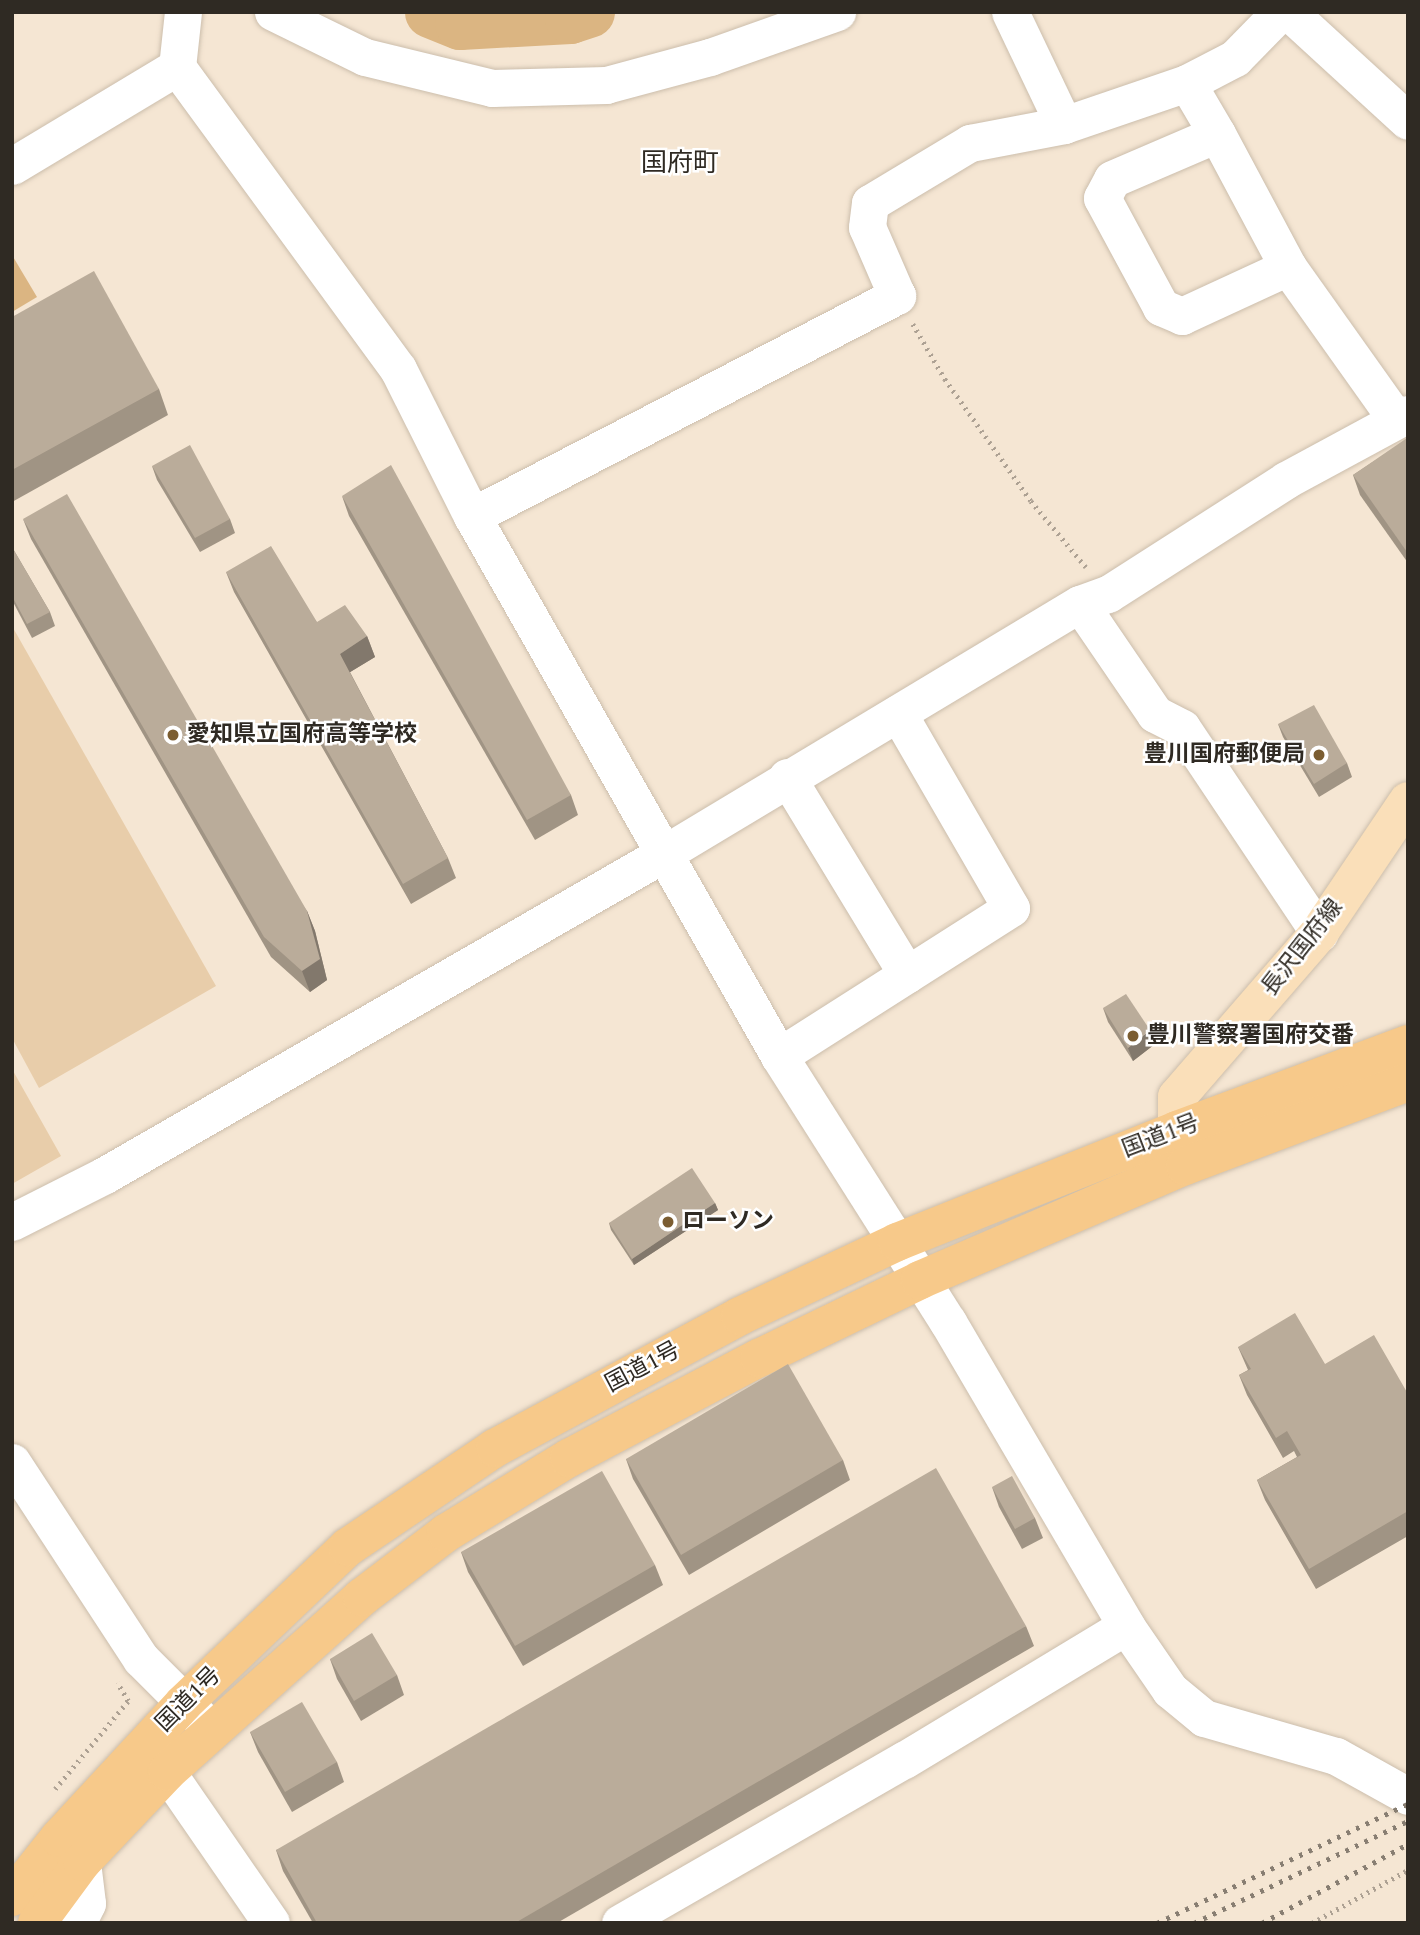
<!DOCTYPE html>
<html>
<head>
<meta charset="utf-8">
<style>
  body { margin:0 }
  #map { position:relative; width:1420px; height:1935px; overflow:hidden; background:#f5e6d3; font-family:Spectral,"Noto Sans JP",serif }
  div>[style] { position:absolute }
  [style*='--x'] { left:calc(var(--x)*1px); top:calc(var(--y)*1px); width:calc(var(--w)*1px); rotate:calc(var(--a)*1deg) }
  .green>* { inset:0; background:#e8cdaa }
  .water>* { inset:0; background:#dbb582 }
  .river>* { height:51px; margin:-25.5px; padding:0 25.5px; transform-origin:25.5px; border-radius:25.5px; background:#dbb582 }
  .path>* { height:4.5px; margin-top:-2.25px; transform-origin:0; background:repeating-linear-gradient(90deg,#ada193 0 2px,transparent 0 7px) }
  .roads { filter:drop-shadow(0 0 2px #ccbeac) drop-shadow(0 0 2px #ccbeac) }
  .minor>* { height:37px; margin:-18.5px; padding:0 18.5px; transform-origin:18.5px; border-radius:18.5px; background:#fff }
  .major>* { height:38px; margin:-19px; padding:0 19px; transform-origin:19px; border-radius:19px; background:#fadfb9 }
  .highway>* { height:38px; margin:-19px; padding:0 19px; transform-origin:19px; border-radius:19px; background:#f7c98a }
  .rail>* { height:5px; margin-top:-2.5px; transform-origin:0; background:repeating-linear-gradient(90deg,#887e72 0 3.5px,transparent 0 10.5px) }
  .wall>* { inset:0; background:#a09484 }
  .shaded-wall>* { inset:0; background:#82786c }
  .building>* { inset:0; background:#baac9a }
  .dots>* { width:19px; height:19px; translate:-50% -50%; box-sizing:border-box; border:4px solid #fff; border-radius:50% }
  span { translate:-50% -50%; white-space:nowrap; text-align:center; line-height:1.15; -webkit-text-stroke:5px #fff; paint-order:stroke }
  .poi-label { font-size:23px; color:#2f2a23; font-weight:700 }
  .left { translate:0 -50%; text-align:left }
  .right { translate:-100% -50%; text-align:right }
  .street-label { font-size:23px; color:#2f2a23 }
  .quarter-label { font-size:26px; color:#2f2a23 }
  .frame { position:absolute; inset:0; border:14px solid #2f2a23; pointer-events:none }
</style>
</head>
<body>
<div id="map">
  <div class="green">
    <i style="clip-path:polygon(12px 626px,216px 986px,39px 1088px,12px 1038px)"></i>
    <i style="clip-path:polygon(12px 1069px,61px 1156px,12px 1184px)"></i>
  </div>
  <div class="water">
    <i style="clip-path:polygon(12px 255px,37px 297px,12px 312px)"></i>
  </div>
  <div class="river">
    <i style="--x:430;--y:12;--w:32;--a:22"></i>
    <i style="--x:460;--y:24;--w:110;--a:-3.1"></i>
    <i style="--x:570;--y:18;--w:20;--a:-18"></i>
  </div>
  <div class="path">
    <i style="--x:913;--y:324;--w:64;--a:59.8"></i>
    <i style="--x:945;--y:379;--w:149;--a:54.8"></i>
    <i style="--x:1031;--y:501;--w:86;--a:50.2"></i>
    <i style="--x:55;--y:1789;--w:114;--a:-50.3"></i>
    <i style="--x:128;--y:1701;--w:21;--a:-121"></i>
    <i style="--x:1312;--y:1923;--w:110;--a:-28.9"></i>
  </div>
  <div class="roads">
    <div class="minor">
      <i style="--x:183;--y:12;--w:55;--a:96.2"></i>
      <i style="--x:177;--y:67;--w:374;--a:53.8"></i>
      <i style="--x:398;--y:369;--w:165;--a:63.3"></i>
      <i style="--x:472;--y:516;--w:621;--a:60.38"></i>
      <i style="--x:779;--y:1056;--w:315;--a:57.6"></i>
      <i style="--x:948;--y:1322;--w:352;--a:59.6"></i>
      <i style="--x:1126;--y:1626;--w:78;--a:55.5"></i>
      <i style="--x:1170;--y:1690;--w:44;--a:39.5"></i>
      <i style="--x:1204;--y:1718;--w:137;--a:16.1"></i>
      <i style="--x:1336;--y:1756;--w:82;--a:29.1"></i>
      <i style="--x:273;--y:12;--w:102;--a:26.1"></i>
      <i style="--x:365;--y:57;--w:131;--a:13.7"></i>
      <i style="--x:492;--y:88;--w:114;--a:-1.5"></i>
      <i style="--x:606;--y:85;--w:108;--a:-15.1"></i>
      <i style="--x:710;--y:57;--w:135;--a:-19.5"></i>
      <i style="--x:1010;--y:12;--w:125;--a:64.5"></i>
      <i style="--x:1289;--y:12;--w:161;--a:42.5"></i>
      <i style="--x:1187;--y:83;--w:59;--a:59.5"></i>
      <i style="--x:1217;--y:134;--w:151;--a:61.9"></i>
      <i style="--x:1288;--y:267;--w:117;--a:155.2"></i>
      <i style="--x:1182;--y:316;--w:23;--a:-157"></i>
      <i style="--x:1161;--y:307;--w:124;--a:-118.4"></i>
      <i style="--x:1102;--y:198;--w:21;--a:-62"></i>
      <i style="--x:1112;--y:179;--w:114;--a:-23.2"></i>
      <i style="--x:12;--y:166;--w:192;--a:-31"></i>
      <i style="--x:1288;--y:267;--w:186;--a:54.6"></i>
      <i style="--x:472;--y:516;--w:479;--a:-27.4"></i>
      <i style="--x:897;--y:296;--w:75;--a:-113.5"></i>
      <i style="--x:867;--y:227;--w:24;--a:-83"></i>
      <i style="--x:870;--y:203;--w:117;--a:-31"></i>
      <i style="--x:970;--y:143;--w:96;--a:-10.8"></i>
      <i style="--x:1064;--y:125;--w:130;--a:-18.9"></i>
      <i style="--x:1187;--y:83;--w:54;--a:-27.5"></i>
      <i style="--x:1235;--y:58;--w:64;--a:-45.6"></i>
      <i style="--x:1080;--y:604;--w:133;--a:55.7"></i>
      <i style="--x:1155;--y:714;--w:30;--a:27"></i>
      <i style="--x:1182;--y:728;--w:247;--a:56.2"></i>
      <i style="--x:787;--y:777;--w:231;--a:58.7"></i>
      <i style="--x:779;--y:1056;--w:275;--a:-32.5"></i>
      <i style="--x:1011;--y:908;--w:225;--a:-120.1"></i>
      <i style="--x:12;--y:1222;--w:104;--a:-26.8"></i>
      <i style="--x:105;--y:1175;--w:646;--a:-29.9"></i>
      <i style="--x:665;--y:853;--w:484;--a:-31"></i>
      <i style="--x:1080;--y:604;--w:30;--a:-20"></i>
      <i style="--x:1108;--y:594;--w:211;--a:-32.6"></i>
      <i style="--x:1286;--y:480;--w:139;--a:-28.4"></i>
      <i style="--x:12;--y:1462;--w:235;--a:56.8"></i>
      <i style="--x:141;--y:1659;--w:92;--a:45"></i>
      <i style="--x:167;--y:1772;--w:183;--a:55.4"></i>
      <i style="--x:77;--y:1923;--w:22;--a:-63"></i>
      <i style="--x:87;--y:1903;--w:41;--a:-97"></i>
      <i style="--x:620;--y:1923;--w:327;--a:-29.9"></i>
      <i style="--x:904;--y:1760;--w:259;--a:-31.1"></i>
    </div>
    <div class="major">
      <i style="--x:1184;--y:1161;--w:32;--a:-103"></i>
      <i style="--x:1177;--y:1130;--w:33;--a:-90"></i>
      <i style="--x:1177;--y:1097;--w:217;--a:-49.1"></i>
      <i style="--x:1319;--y:933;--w:159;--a:-56"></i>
    </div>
    <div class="highway">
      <i style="--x:12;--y:1897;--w:75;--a:-51.5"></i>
      <i style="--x:59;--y:1838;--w:184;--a:-47.2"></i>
      <i style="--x:184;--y:1703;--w:226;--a:-43.6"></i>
      <i style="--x:348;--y:1547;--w:177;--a:-34"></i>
      <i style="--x:495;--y:1448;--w:278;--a:-28.3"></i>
      <i style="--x:740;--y:1316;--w:174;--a:-25.2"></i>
      <i style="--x:897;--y:1242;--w:302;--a:-21.8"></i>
      <i style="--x:1177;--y:1130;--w:246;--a:-20.4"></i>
      <i style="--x:37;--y:1923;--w:76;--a:-53.6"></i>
      <i style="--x:82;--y:1862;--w:124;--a:-46.6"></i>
      <i style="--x:167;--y:1772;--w:262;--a:-41.9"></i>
      <i style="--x:362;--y:1597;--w:106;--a:-37.3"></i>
      <i style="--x:446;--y:1533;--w:144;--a:-31.4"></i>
      <i style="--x:569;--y:1458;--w:215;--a:-27.8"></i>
      <i style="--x:759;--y:1358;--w:179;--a:-25.8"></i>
      <i style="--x:920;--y:1280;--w:288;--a:-23.3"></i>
      <i style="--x:1185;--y:1166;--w:238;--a:-20.6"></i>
    </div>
  </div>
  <div class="rail">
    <i style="--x:1157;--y:1923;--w:278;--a:-25.4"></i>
    <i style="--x:1194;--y:1923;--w:237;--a:-25.5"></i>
    <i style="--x:1262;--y:1923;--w:166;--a:-28.4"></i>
  </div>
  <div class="wall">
    <i style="clip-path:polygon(12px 317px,159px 389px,168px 415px,12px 502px)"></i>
    <i style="clip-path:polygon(1408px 439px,1408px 563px,1360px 495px,1353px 475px)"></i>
    <i style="clip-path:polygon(152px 466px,230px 519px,235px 533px,200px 552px,157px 480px)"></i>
    <i style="clip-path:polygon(342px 496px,571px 795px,578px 815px,535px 840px,349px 516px)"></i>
    <i style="clip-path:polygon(23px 519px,307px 911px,315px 931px,327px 980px,310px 992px,271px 957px,31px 539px)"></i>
    <i style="clip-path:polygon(12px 547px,50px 612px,55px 626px,32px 638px,12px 600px)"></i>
    <i style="clip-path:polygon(226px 572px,317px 622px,367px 636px,375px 657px,350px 672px,448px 858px,456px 878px,411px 904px,234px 592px)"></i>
    <i style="clip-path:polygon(1278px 724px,1347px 763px,1352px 777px,1319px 797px,1283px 737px)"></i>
    <i style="clip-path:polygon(1103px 1008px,1155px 1044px,1133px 1061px,1108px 1022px)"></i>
    <i style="clip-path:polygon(715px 1203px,718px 1210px,634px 1265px,611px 1230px,609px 1223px)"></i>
    <i style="clip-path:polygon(1238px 1347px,1325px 1364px,1408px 1394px,1408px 1536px,1316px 1589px,1265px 1500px,1257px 1480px,1297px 1457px,1294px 1451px,1283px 1458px,1247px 1395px,1239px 1375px,1248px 1370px)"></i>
    <i style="clip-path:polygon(626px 1459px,843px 1460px,850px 1480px,689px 1575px,633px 1479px)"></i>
    <i style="clip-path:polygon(992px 1487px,1035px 1518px,1043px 1538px,1022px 1549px,999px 1507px)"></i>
    <i style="clip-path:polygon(461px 1552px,655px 1565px,663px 1585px,523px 1666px,468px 1572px)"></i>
    <i style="clip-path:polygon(1026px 1626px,1034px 1646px,557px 1923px,313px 1923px,283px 1871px,276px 1850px)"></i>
    <i style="clip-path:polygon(330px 1659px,397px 1675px,404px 1695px,361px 1721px,337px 1679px)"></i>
    <i style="clip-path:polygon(250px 1732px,337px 1762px,344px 1782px,292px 1812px,258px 1752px)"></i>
  </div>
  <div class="shaded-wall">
    <i style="clip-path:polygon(367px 636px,375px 657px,347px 674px,340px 654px)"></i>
    <i style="clip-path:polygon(307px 911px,315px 931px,327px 980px,310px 992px,302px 971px)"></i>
    <i style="clip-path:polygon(1150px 1030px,1155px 1044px,1133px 1061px,1128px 1048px)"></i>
    <i style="clip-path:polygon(715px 1203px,718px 1210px,634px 1265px,632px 1259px)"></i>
  </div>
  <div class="building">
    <i style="clip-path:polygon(94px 271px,159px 389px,12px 470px,12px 317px)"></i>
    <i style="clip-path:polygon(1407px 438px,1408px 552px,1407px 552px,1353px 475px)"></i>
    <i style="clip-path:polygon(190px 445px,230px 519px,195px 538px,152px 466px)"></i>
    <i style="clip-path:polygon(391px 465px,571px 795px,527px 820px,342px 496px)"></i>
    <i style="clip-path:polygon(67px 494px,307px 911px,320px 959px,302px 971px,264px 937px,23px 519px)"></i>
    <i style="clip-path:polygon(271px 546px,317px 622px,345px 605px,367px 636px,340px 654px,448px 858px,403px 884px,226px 572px)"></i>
    <i style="clip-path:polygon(12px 547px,50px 612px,27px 624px,12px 596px)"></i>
    <i style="clip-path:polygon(1314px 705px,1347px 763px,1314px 784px,1278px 724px)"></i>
    <i style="clip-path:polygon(1126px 994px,1150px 1030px,1128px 1048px,1103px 1008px)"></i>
    <i style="clip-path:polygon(692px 1168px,715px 1203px,632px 1259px,609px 1223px)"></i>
    <i style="clip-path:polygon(1295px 1313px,1325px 1364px,1374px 1335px,1408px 1394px,1408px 1511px,1309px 1569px,1257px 1480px,1301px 1455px,1287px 1431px,1276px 1438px,1239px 1375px,1251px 1369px,1238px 1347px)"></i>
    <i style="clip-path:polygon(788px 1364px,843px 1460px,681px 1555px,626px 1459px)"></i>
    <i style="clip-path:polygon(936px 1468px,1026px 1626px,515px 1923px,317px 1923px,276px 1850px)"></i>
    <i style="clip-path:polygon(602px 1471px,655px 1565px,515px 1646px,461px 1552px)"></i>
    <i style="clip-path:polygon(1012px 1476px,1035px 1518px,1015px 1529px,992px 1487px)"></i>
    <i style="clip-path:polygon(372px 1633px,397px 1675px,354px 1701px,330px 1659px)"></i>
    <i style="clip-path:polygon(302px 1702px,337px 1762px,285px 1792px,250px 1732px)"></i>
  </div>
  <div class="dots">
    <i style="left:173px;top:735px;background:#7b5d31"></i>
    <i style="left:1319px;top:755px;background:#7b5d31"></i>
    <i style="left:1133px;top:1036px;background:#7b5d31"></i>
    <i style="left:668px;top:1222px;background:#7b5d31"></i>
  </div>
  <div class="poi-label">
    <span class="left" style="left:187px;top:735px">愛知県立国府高等学校</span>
    <span class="right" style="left:1305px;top:755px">豊川国府郵便局</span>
    <span class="left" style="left:1147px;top:1036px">豊川警察署国府交番</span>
    <span class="left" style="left:682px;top:1222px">ローソン</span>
  </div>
  <div class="street-label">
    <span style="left:1303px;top:948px;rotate:-52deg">長沢国府線</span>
    <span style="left:1161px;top:1137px;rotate:-21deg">国道1号</span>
    <span style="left:643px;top:1368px;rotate:-28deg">国道1号</span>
    <span style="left:189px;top:1700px;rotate:-45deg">国道1号</span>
  </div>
  <div class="quarter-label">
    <span style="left:680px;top:164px">国府町</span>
  </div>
  <div class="frame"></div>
</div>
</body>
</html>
